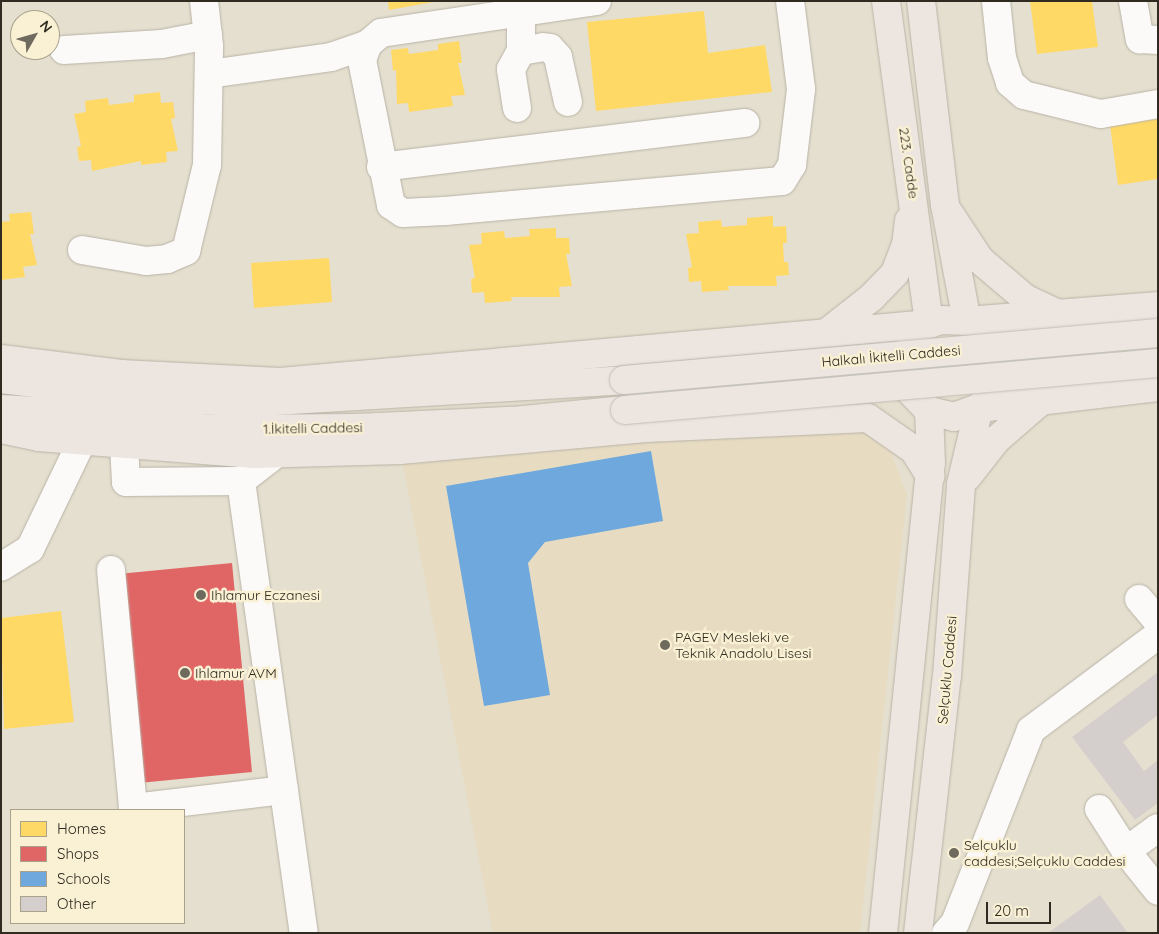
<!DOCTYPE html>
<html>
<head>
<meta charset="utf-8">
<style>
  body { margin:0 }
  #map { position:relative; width:1159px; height:934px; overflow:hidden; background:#e5dfcf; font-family:Quicksand,sans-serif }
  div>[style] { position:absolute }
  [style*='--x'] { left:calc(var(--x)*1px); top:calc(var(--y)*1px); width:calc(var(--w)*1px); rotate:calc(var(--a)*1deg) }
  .built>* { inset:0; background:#e7dcc2 }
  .homes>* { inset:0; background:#ffd966 }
  .shops>* { inset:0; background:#e06666 }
  .schools>* { inset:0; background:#6fa8dc }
  .building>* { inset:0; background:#d4cfcd }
  .roads { filter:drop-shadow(0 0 1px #b8b3a7) drop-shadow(0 0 1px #b8b3a7) }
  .minor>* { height:28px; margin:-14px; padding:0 14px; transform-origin:14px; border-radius:14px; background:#fbfaf8 }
  .major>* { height:28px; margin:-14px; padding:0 14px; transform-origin:14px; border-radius:14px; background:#ece5e0 }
  .bridges { filter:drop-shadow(0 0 1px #c0beb5) drop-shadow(0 0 1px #c0beb5) }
  .major-bridge>* { height:28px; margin:-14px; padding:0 14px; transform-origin:14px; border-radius:14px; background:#ece5e0 }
  .dots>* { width:14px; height:14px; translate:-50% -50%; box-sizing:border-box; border:2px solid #faf0d4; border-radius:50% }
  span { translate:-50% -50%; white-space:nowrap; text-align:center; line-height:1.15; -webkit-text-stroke:5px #faf0d4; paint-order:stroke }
  .street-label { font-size:14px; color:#2f2b21 }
  .poi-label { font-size:14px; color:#2f2b21 }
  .left { translate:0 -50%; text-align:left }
  .frame { position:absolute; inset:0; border:2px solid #2f2b21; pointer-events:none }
  .legend { position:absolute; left:10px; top:809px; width:175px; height:115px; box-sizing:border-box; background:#faf0d4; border:1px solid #a9a18c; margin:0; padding:6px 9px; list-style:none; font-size:15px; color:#2f2b21 }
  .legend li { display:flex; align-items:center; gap:10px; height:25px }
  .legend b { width:25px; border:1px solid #a9a18c }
  .north { position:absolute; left:10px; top:10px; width:50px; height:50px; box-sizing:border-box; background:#faf0d4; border:1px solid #a9a18c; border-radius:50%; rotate:52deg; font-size:14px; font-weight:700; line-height:20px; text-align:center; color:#2f2b21 }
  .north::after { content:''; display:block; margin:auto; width:18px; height:22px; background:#6f6a5e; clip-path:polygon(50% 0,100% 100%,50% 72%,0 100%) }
  .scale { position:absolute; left:986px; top:902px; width:65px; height:22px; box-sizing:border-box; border:2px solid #2f2b21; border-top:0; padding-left:6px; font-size:15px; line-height:18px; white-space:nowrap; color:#2f2b21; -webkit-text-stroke:4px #faf0d4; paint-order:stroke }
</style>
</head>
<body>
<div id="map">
  <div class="built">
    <i style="clip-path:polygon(868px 418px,890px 450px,907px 495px,860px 933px,493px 933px,400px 450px)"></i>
  </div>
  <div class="homes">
    <i style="clip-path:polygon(388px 1px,433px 1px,433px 2px,389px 10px)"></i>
    <i style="clip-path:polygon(1030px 1px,1092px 1px,1098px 47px,1037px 54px)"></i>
    <i style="clip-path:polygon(704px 11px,708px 53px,765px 45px,772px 92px,596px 111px,587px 22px)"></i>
    <i style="clip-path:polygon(459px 41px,462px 63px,458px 63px,465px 95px,451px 96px,453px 106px,409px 112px,408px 103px,397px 104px,396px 70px,393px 71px,391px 50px,408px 48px,409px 54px,438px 50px,438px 44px)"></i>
    <i style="clip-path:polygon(160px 92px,161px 103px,173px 102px,175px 118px,171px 119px,178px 151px,166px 152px,167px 162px,141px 165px,141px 161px,92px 171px,91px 160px,79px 161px,77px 147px,81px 146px,74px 114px,86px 112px,85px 101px,108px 98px,109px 105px,134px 102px,134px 95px)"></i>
    <i style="clip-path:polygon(1158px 119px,1158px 179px,1118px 185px,1110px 125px)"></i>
    <i style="clip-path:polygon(31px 212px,34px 234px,30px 234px,37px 265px,23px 267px,25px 277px,1px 280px,1px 222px,10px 221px,9px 214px)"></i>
    <i style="clip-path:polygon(773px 216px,773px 227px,786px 226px,787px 243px,783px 243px,784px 262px,788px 262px,789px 275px,776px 276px,777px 286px,728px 286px,729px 290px,702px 292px,701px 281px,689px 282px,688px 268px,692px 267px,686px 234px,699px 233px,698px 222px,721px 220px,722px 227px,747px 225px,747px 218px)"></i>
    <i style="clip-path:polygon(556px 228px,556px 238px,569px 238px,570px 254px,566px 254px,572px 286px,559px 287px,560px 297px,511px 297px,512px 301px,485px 303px,484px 292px,472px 293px,471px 279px,475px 278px,469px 245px,482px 244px,481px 233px,504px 231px,505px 238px,530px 236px,529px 229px)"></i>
    <i style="clip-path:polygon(329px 258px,332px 302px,254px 308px,251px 263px)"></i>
    <i style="clip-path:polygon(61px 611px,74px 722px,4px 729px,1px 618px)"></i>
  </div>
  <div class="shops">
    <i style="clip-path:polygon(232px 563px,252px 772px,139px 783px,118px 574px)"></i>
  </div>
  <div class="schools">
    <i style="clip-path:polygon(651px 451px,663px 521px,545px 542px,528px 563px,550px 695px,484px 706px,446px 486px)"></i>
  </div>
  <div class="building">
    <i style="clip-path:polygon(1158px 672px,1158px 715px,1123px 742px,1144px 771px,1158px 760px,1158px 803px,1135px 820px,1072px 737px)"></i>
    <i style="clip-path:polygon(1100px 895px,1128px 933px,1048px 933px)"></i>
  </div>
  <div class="roads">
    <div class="minor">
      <i style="--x:597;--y:1;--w:218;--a:171.6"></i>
      <i style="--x:381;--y:33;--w:17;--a:140"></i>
      <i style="--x:368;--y:44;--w:17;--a:111"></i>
      <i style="--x:362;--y:60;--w:148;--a:78.7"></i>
      <i style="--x:391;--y:205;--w:14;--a:34"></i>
      <i style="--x:403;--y:213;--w:42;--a:-2.7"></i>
      <i style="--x:445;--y:211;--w:338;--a:-5.1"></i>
      <i style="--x:782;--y:181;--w:19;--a:-58"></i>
      <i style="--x:792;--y:165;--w:77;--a:-83.2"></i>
      <i style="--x:801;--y:89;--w:89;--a:-97.1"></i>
      <i style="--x:996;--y:1;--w:57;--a:84"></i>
      <i style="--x:1002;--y:58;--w:26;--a:72"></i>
      <i style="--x:1010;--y:83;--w:18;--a:41"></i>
      <i style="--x:1024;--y:95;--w:79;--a:13.9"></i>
      <i style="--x:1101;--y:114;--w:58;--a:-10"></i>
      <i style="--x:1133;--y:1;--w:39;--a:80"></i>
      <i style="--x:1140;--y:39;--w:18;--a:3"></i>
      <i style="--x:64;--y:50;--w:98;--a:-3.5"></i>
      <i style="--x:162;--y:44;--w:47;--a:-11.1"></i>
      <i style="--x:521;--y:51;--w:22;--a:-10"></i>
      <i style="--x:543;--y:47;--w:7;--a:8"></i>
      <i style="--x:550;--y:48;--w:12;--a:48"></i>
      <i style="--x:558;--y:57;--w:46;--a:77.5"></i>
      <i style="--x:209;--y:74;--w:123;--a:-7.9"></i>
      <i style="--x:331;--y:57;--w:39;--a:-19"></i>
      <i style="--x:517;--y:108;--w:39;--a:-99"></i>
      <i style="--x:511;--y:69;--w:21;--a:-61"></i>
      <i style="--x:521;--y:51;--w:39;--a:-90"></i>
      <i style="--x:381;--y:167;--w:367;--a:-6.9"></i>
      <i style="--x:82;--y:250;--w:65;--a:9.8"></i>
      <i style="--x:146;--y:261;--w:21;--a:-5"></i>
      <i style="--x:167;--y:259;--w:21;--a:-23"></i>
      <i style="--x:186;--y:251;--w:89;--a:-76.3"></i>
      <i style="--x:207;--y:165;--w:119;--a:-89"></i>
      <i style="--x:209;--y:46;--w:45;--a:-96.3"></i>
      <i style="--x:124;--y:444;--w:38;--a:87"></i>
      <i style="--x:126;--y:482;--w:115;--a:-0.5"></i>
      <i style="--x:241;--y:481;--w:46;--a:-37.9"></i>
      <i style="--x:241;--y:481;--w:456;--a:82.1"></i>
      <i style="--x:1;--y:567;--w:34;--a:-32"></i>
      <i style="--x:30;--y:549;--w:120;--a:-64.3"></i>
      <i style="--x:111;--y:570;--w:239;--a:84.7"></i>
      <i style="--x:133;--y:808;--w:152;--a:-6.8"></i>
      <i style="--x:1139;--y:599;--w:30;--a:50"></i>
      <i style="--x:1099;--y:809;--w:50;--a:57.3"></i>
      <i style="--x:1126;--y:851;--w:51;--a:51.3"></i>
      <i style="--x:1126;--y:851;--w:39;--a:-36"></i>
      <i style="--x:946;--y:933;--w:13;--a:-48"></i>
      <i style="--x:955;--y:923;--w:207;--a:-68.5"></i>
      <i style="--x:1031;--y:730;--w:159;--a:-36.8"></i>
    </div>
    <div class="major">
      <i style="--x:886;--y:1;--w:326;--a:82.4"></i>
      <i style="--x:921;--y:1;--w:205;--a:83.3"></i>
      <i style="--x:945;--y:205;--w:118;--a:79.3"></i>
      <i style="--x:949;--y:213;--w:56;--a:56.6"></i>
      <i style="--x:980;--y:260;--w:60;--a:40.3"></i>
      <i style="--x:1026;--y:299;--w:35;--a:25"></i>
      <i style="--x:829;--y:331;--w:55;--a:-38.3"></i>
      <i style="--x:872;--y:297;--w:33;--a:-46"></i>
      <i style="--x:895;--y:273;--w:30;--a:-69"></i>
      <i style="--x:906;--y:245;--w:25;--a:-83"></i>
      <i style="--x:916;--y:335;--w:28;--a:116"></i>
      <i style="--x:904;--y:360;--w:29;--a:82"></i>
      <i style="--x:908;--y:389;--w:30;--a:46"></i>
      <i style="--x:929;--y:411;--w:26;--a:13"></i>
      <i style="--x:954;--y:417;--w:27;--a:-20"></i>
      <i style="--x:979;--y:408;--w:31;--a:-52"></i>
      <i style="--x:998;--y:384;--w:30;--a:-88"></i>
      <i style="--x:999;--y:354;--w:30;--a:-124"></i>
      <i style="--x:1;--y:359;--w:121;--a:7.1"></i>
      <i style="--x:121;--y:374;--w:159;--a:2.9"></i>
      <i style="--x:280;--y:382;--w:652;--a:-5.11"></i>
      <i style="--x:929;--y:324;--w:13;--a:-18"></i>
      <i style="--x:941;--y:320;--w:26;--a:2"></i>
      <i style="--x:967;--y:321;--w:192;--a:-4.5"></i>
      <i style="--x:1;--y:379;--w:178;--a:6.8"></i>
      <i style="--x:178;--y:400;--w:79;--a:1.5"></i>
      <i style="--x:257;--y:402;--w:368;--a:-3.4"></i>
      <i style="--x:979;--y:408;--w:180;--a:-6.7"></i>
      <i style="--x:1;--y:409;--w:73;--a:3.1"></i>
      <i style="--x:74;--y:413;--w:138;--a:6.7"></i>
      <i style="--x:211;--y:429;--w:145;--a:-0.4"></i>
      <i style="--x:356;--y:428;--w:167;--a:-2.7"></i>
      <i style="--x:523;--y:420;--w:102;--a:-5.6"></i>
      <i style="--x:1;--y:429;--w:38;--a:12"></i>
      <i style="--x:38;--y:437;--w:217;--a:4.5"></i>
      <i style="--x:254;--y:454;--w:146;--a:-1.6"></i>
      <i style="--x:400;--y:450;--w:247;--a:-5.1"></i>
      <i style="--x:646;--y:428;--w:222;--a:-2.6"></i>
      <i style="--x:868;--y:418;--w:56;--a:34.8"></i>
      <i style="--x:914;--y:450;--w:31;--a:58"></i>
      <i style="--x:967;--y:477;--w:47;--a:-51.9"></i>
      <i style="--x:996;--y:440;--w:60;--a:-40.9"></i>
      <i style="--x:883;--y:933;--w:472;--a:-84.2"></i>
      <i style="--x:931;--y:463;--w:52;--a:-92.2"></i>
      <i style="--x:918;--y:933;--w:259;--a:-83.6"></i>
      <i style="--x:947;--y:676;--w:193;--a:-85.8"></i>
      <i style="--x:961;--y:484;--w:78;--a:-76.7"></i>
    </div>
  </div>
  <div class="bridges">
    <div class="major-bridge">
      <i style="--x:624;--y:380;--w:536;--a:-5.03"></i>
      <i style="--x:625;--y:410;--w:535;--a:-5.04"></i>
    </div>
  </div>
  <div class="dots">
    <i style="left:201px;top:595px;background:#6f6a5e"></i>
    <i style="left:665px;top:645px;background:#6f6a5e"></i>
    <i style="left:185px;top:673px;background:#6f6a5e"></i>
    <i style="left:954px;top:853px;background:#6f6a5e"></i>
  </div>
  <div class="street-label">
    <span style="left:909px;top:163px;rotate:82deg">223. Cadde</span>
    <span style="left:891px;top:356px;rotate:-5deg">Halkalı İkitelli Caddesi</span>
    <span style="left:313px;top:428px;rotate:-1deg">1.İkitelli Caddesi</span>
    <span style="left:947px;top:670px;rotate:-85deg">Selçuklu Caddesi</span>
  </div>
  <div class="poi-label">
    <span class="left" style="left:211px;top:595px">Ihlamur Eczanesi</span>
    <span class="left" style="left:675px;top:645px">PAGEV Mesleki ve<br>Teknik Anadolu Lisesi</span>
    <span class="left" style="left:195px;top:673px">Ihlamur AVM</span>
    <span class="left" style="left:964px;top:853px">Selçuklu<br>caddesi;Selçuklu Caddesi</span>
  </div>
  <div class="frame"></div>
  <ul class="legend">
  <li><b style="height:14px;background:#ffd966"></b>Homes</li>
  <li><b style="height:14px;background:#e06666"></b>Shops</li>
  <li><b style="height:14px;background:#6fa8dc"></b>Schools</li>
  <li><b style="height:14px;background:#d4cfcd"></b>Other</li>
  </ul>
  <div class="north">N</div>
  <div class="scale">20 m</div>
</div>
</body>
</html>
